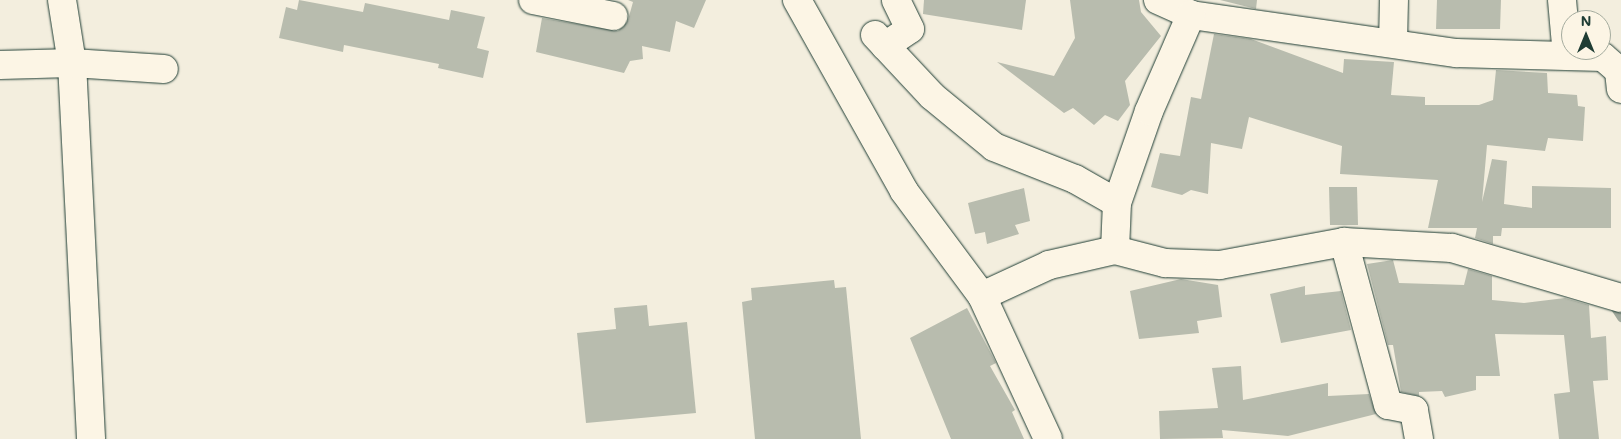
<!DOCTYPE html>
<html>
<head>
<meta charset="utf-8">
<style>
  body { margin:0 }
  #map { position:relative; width:1621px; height:439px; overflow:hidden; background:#f3eede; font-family:Mali,sans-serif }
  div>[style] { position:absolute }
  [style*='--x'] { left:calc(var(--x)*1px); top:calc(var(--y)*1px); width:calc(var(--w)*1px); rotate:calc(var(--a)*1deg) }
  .stream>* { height:9px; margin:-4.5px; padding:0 4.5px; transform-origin:4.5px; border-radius:4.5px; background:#a0a89b }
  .building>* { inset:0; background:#b8bcae }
  .roads { filter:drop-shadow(0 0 1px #1f3d34) drop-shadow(0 0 1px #1f3d34) }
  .minor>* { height:28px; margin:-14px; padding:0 14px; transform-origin:14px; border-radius:14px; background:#fcf5e5 }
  span { translate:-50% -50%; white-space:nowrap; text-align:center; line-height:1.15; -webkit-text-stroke:4px #fcf5e5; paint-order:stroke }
  .north { position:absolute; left:1561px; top:10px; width:50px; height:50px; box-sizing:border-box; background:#fcf5e5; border:1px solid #a4ab9e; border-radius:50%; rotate:0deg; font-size:14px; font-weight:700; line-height:20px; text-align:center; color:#1f3d34 }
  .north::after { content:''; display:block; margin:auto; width:18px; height:22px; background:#1f3d34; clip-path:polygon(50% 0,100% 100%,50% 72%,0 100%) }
</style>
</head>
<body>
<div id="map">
  <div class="stream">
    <i style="--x:1612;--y:303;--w:17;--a:57"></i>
  </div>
  <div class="building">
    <i style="clip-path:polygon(299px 0,363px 12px,365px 3px,449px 20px,451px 10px,485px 17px,477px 48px,489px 51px,483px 78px,438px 68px,439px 64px,344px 45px,343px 52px,279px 38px,286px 7px,297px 10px)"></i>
    <i style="clip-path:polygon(628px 0,706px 0,694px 28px,676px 21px,670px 52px,642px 46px,643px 59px,630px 61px,624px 73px,536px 52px,542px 18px,618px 31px,628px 20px,633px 2px)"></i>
    <i style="clip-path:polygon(924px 0,1026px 0,1022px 30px,923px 14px)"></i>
    <i style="clip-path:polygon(1070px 0,1139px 0,1141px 12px,1161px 36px,1125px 81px,1130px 105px,1118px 121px,1105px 115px,1094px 125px,1073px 108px,1064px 113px,997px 62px,1054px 76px,1075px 38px)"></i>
    <i style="clip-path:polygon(1220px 0,1257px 0,1256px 9px)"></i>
    <i style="clip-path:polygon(1437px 0,1501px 0,1500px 29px,1436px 29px)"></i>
    <i style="clip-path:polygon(1214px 34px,1251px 39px,1343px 73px,1344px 59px,1394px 62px,1391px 95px,1425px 97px,1425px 105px,1479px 105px,1493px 100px,1496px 70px,1547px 73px,1548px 93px,1577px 95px,1578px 106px,1585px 107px,1583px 141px,1548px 138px,1545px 151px,1487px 145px,1482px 202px,1492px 159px,1507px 161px,1504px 204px,1532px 208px,1532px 186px,1611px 188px,1611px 228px,1502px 228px,1501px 236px,1493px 236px,1493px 244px,1475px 238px,1477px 228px,1428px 228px,1438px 180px,1340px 174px,1342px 146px,1249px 117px,1242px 149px,1211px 143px,1208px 194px,1191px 190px,1182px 195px,1151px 187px,1160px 153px,1180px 156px,1191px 97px,1201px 99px)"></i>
    <i style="clip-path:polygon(1329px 187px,1357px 187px,1358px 225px,1330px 225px)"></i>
    <i style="clip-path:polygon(1024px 188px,1030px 221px,1015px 225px,1019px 234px,987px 244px,985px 232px,975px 234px,968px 203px)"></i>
    <i style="clip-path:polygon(1393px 260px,1399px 283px,1464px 285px,1468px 269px,1492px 276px,1492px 300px,1524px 303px,1565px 298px,1589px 305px,1591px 338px,1606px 336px,1608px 380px,1593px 381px,1599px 439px,1559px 439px,1554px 394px,1570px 392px,1564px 335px,1495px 334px,1500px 376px,1476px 376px,1476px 390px,1445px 397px,1442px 391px,1419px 392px,1419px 396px,1401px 392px,1393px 345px,1388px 345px,1367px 264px)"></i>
    <i style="clip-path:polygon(1181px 279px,1218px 285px,1222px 317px,1197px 321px,1199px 333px,1139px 339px,1130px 291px)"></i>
    <i style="clip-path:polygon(834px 280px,835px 288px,846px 287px,861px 439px,755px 439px,742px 302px,752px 300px,751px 288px)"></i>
    <i style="clip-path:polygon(1305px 286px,1305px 295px,1341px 291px,1351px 330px,1281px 343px,1270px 294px)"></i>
    <i style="clip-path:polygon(647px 305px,649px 326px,687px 322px,696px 413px,586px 423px,577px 333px,616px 329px,614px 308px)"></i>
    <i style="clip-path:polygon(967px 308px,996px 363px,990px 366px,1015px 410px,1012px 412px,1024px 439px,951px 439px,910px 338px)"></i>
    <i style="clip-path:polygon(1241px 366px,1243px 400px,1328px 383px,1328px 396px,1369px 394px,1376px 414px,1288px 436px,1222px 430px,1223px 438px,1160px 439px,1159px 411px,1218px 408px,1212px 368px)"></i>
  </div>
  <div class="roads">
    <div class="minor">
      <i style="--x:62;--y:0;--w:64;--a:81"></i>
      <i style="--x:72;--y:63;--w:376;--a:87.1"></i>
      <i style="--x:533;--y:0;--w:82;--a:11.3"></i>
      <i style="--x:797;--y:0;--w:219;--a:60.7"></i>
      <i style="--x:904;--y:191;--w:131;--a:53.4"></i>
      <i style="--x:982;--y:296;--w:157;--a:65.2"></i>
      <i style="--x:1158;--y:0;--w:36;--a:24"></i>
      <i style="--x:1191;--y:15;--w:268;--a:8.2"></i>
      <i style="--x:1456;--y:53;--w:147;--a:1.6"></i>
      <i style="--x:1603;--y:57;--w:21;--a:41"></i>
      <i style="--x:1619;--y:71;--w:18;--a:84"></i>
      <i style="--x:1562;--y:0;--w:56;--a:84.9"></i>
      <i style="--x:875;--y:35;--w:83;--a:46.9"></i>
      <i style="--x:932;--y:96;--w:80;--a:39.4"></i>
      <i style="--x:994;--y:147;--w:87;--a:21.6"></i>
      <i style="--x:1075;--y:179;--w:48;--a:29.7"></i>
      <i style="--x:1393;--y:43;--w:43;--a:-88.7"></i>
      <i style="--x:885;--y:46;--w:30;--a:-34"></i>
      <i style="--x:910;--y:29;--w:32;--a:-116"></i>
      <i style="--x:0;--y:65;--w:72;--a:-1.6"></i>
      <i style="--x:72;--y:63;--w:92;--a:3.7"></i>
      <i style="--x:1115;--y:250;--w:47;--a:-87.6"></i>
      <i style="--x:1117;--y:203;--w:97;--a:-70.8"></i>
      <i style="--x:1149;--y:111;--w:105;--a:-66.4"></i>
      <i style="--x:982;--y:296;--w:74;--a:-24.8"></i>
      <i style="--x:1049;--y:265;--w:68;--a:-12.8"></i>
      <i style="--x:1115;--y:250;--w:52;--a:14.6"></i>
      <i style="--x:1165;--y:263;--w:55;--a:2.1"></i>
      <i style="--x:1220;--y:265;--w:126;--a:-10.5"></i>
      <i style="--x:1419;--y:439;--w:29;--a:-100"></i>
      <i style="--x:1414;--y:410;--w:26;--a:-169"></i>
      <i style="--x:1388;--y:405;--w:169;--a:-105.1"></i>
      <i style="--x:1344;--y:242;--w:108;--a:3.2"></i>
      <i style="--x:1452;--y:248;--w:176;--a:16.5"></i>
    </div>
  </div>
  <div class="north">N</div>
</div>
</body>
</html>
